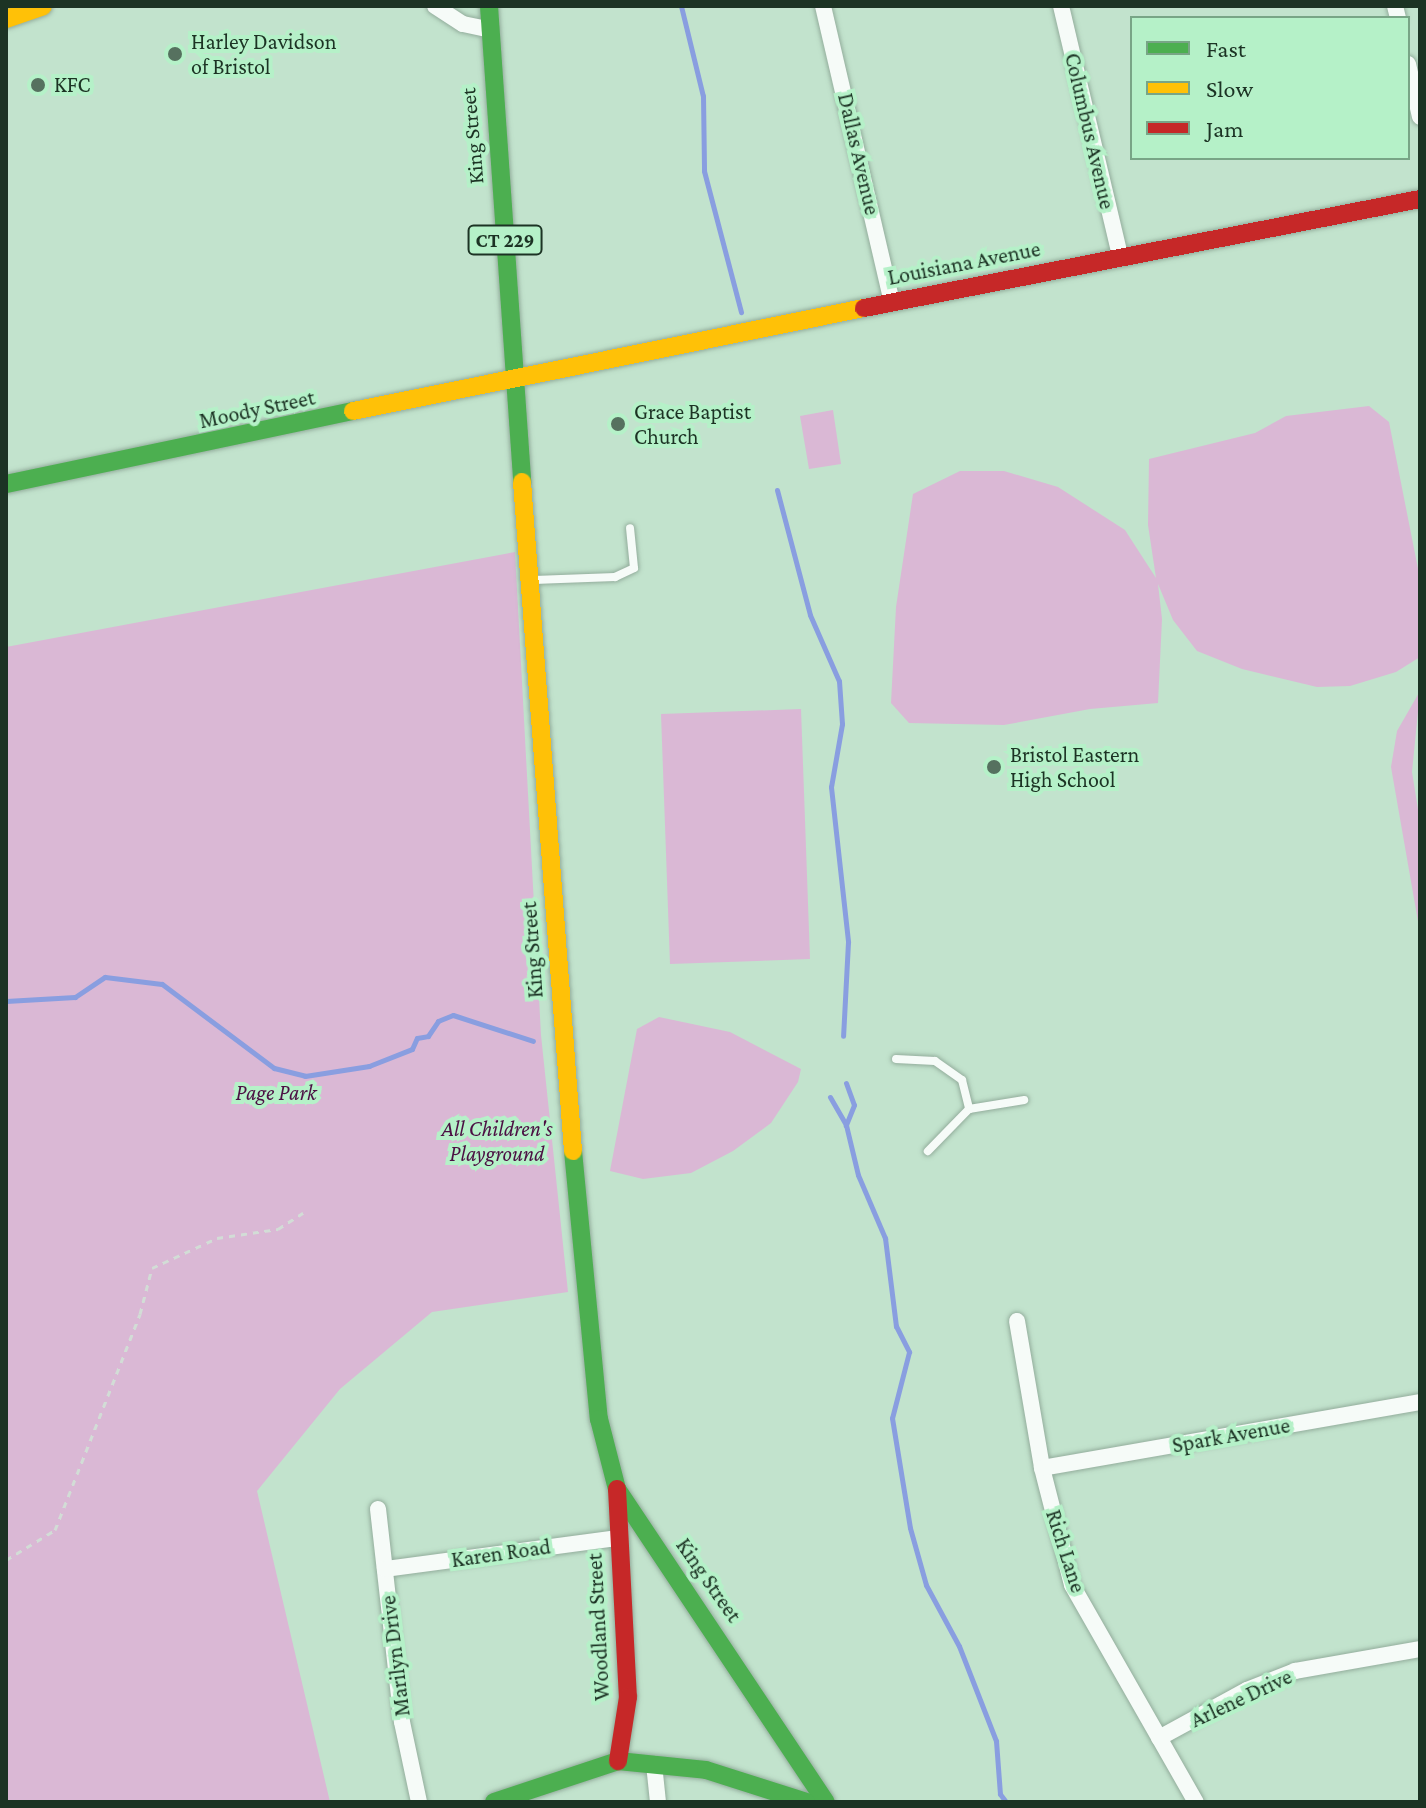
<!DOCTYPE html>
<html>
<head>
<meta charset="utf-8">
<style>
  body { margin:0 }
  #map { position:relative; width:1426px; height:1808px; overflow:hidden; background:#c2e3cd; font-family:"Crimson Pro",serif }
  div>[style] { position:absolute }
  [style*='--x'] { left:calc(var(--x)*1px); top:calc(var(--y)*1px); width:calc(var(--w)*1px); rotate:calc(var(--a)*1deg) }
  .green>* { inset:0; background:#dab8d5 }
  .stream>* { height:5px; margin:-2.5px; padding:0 2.5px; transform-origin:2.5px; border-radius:2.5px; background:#899ee0 }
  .path>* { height:3px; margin-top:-1.5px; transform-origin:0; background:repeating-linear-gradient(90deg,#d2ddd6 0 6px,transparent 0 12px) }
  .roads { filter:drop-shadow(0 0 2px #93ad9c) drop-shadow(0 0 2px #93ad9c) }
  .lane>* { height:8px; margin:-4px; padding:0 4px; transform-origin:4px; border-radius:4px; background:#f6fbf8 }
  .street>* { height:16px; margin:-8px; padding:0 8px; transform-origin:8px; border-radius:8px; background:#f6fbf8 }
  .fast>* { height:18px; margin:-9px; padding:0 9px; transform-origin:9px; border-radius:9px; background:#4caf50 }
  .slow>* { height:18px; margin:-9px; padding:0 9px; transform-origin:9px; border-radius:9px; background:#ffc107 }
  .jam>* { height:18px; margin:-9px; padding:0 9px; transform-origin:9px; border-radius:9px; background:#c62828 }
  .dots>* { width:22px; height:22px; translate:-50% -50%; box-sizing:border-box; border:4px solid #b5f1c8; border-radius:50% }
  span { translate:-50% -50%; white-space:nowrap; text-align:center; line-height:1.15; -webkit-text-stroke:8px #b5f1c8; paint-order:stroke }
  .shield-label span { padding:2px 6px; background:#b5f1c8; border:2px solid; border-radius:6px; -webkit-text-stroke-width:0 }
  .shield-label { font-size:20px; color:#1c3324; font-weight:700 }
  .poi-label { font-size:22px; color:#1c3324 }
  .left { translate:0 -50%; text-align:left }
  .street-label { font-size:22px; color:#1c3324 }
  .park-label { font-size:22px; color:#4b0f43; font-style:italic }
  .frame { position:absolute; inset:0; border:8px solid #1c3324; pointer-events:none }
  .legend { position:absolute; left:1130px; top:16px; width:280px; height:144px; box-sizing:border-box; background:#b5f1c8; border:2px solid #78a586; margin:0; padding:10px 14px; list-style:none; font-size:24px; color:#1c3324 }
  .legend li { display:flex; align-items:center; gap:16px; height:40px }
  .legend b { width:40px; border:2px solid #78a586 }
</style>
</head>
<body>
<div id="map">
  <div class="green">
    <i style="clip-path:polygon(1369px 406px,1389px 422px,1420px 579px,1420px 657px,1396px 672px,1350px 686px,1317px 687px,1242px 669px,1197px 651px,1173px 620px,1158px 584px,1162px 619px,1158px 703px,1090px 709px,1004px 725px,909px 723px,891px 703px,896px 607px,913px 494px,960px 471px,1004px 471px,1058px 487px,1125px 530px,1156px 578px,1148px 525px,1149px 459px,1255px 433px,1286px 416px)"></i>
    <i style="clip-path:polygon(833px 410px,841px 464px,809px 469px,800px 416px)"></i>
    <i style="clip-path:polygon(515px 552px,541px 1035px,568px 1292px,432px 1312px,340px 1389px,257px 1491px,330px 1802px,6px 1802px,6px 647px)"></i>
    <i style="clip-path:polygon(1420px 691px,1412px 772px,1420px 822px,1420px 933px,1391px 767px,1397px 731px)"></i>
    <i style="clip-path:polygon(801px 709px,810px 959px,670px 964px,661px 714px)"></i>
    <i style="clip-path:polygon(659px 1017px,730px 1032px,801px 1069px,798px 1082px,771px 1123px,733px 1151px,691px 1173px,643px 1179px,610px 1171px,637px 1029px)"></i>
  </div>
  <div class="stream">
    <i style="--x:681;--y:6;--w:93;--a:76.3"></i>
    <i style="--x:703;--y:96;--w:75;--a:89.2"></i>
    <i style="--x:704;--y:171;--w:146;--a:75.3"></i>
    <i style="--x:777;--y:490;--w:129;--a:75.2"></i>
    <i style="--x:810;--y:615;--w:72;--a:66.3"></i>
    <i style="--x:839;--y:681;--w:43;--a:86"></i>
    <i style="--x:842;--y:724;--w:64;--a:99.9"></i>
    <i style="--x:831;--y:787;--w:156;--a:83.7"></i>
    <i style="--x:848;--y:942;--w:94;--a:93"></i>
    <i style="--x:6;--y:1001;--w:69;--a:-3.3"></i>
    <i style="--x:75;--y:997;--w:36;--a:-34"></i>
    <i style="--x:105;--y:977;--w:57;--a:7"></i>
    <i style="--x:162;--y:984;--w:140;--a:36.9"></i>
    <i style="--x:274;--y:1068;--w:32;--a:14"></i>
    <i style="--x:305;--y:1076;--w:65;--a:-8.9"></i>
    <i style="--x:369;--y:1066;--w:46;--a:-21.6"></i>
    <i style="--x:412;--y:1049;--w:12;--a:-66"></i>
    <i style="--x:417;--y:1038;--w:11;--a:-10"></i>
    <i style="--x:428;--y:1036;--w:18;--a:-56"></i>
    <i style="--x:438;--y:1021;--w:16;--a:-22"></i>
    <i style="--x:453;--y:1015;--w:84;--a:18"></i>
    <i style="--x:846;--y:1083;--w:23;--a:70"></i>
    <i style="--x:854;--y:1105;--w:22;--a:112"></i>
    <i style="--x:846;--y:1125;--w:51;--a:76.5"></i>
    <i style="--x:858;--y:1175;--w:69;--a:66.8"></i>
    <i style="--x:885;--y:1238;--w:89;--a:82.9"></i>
    <i style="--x:896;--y:1326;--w:29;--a:63"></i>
    <i style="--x:909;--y:1352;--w:68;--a:104.4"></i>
    <i style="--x:892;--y:1418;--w:111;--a:80.7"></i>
    <i style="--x:910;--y:1528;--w:59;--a:74.3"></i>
    <i style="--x:926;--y:1585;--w:69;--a:61.6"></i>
    <i style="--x:959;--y:1646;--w:102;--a:68.7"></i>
    <i style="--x:996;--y:1741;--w:53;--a:85.7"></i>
    <i style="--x:1000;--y:1794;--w:10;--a:53"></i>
    <i style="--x:830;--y:1097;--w:32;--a:60"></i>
  </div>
  <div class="path">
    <i style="--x:6;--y:1560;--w:57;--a:-31.5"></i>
    <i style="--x:55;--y:1530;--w:232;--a:-68.5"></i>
    <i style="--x:140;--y:1314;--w:48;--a:-75.4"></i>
    <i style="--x:152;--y:1268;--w:72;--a:-24.8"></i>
    <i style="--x:217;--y:1238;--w:62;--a:-8.4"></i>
    <i style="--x:278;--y:1229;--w:30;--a:-33"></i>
  </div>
  <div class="roads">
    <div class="lane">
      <i style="--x:534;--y:580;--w:81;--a:-2.1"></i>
      <i style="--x:615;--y:577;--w:21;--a:-25"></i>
      <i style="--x:634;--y:568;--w:40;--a:-95.7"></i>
      <i style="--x:896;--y:1059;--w:39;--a:3"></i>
      <i style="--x:935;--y:1061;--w:33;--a:35"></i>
      <i style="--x:962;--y:1080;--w:30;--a:76"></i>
      <i style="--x:969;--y:1109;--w:59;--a:134.3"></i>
      <i style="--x:969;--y:1109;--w:56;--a:-9.3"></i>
    </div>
    <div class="street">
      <i style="--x:435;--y:6;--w:33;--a:33"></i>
      <i style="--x:463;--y:24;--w:25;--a:12"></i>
      <i style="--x:823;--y:6;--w:305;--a:76.9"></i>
      <i style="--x:1061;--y:6;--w:257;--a:76.7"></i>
      <i style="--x:1395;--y:6;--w:12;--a:76"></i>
      <i style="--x:1408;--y:64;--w:54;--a:77.2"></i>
      <i style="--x:1017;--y:1321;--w:149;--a:80.3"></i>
      <i style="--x:1042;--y:1468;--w:121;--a:75.6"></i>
      <i style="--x:1072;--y:1585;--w:250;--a:60.3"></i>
      <i style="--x:1042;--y:1468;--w:384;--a:-9.9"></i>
      <i style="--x:378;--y:1509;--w:214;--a:83.6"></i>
      <i style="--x:402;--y:1722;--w:82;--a:78"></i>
      <i style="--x:385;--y:1569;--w:233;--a:-7.6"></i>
      <i style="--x:1159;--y:1738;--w:100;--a:-28.6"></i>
      <i style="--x:1247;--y:1690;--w:52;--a:-21.6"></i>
      <i style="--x:1295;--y:1671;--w:127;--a:-10"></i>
      <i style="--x:654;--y:1764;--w:38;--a:84"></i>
    </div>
    <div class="fast">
      <i style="--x:489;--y:6;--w:477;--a:86"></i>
      <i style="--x:6;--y:484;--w:355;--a:-11.9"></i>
      <i style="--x:573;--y:1151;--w:269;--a:84.5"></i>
      <i style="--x:599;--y:1419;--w:72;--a:75.6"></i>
      <i style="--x:617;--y:1489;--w:376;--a:56.3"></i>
      <i style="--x:494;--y:1802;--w:131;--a:-18.3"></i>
      <i style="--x:618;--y:1761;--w:88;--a:5.8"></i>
      <i style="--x:706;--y:1770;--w:105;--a:17.7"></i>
    </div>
    <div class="slow">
      <i style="--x:6;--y:19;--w:39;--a:-19"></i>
      <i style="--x:353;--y:411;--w:521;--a:-11.4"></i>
      <i style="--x:522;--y:482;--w:671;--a:85.64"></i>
    </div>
    <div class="jam">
      <i style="--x:864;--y:308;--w:567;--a:-11.09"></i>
      <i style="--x:617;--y:1489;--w:208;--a:87"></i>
      <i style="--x:628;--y:1697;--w:65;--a:98.9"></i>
    </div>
  </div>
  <div class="dots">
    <i style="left:175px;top:54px;background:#56715f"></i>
    <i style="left:38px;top:85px;background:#56715f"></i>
    <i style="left:618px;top:424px;background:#56715f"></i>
    <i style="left:994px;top:767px;background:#56715f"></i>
  </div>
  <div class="shield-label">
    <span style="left:505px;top:240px">CT 229</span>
  </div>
  <div class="poi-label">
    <span class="left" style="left:191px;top:54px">Harley Davidson<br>of Bristol</span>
    <span class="left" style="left:54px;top:85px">KFC</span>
    <span class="left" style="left:634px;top:424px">Grace Baptist<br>Church</span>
    <span class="left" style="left:1010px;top:767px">Bristol Eastern<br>High School</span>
  </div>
  <div class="street-label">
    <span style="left:1090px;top:131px;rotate:77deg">Columbus Avenue</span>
    <span style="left:472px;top:136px;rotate:-95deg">King Street</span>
    <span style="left:859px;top:154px;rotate:77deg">Dallas Avenue</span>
    <span style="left:964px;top:263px;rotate:-11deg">Louisiana Avenue</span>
    <span style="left:257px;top:409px;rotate:-12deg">Moody Street</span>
    <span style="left:532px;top:950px;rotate:-94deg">King Street</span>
    <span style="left:1231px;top:1435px;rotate:-10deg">Spark Avenue</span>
    <span style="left:1066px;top:1551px;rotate:72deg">Rich Lane</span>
    <span style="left:501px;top:1553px;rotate:-8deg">Karen Road</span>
    <span style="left:709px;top:1580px;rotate:55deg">King Street</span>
    <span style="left:598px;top:1627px;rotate:-93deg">Woodland Street</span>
    <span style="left:395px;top:1656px;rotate:-97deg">Marilyn Drive</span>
    <span style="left:1241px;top:1698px;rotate:-25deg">Arlene Drive</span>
  </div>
  <div class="park-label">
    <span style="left:276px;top:1093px">Page Park</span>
    <span style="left:497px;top:1141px">All Children's<br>Playground</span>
  </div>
  <div class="frame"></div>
  <ul class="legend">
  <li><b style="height:10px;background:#4caf50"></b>Fast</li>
  <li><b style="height:10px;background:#ffc107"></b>Slow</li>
  <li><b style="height:10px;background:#c62828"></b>Jam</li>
  </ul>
</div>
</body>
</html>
